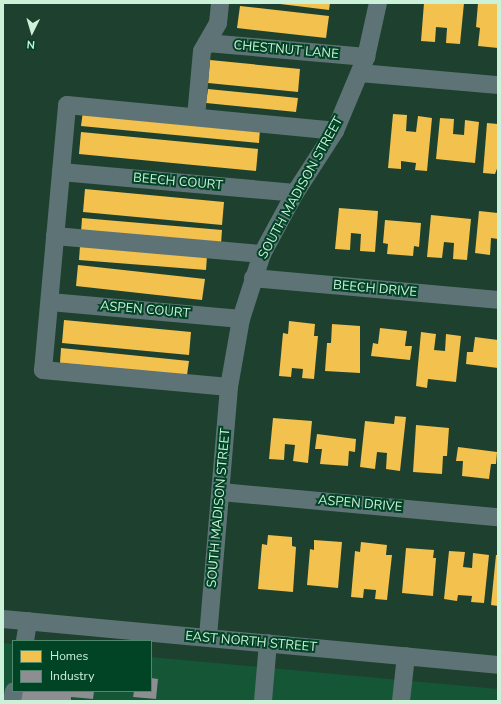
<!DOCTYPE html>
<html>
<head>
<meta charset="utf-8">
<style>
  body { margin:0 }
  #map { position:relative; width:501px; height:704px; overflow:hidden; background:#1e402f; font-family:"Nunito Sans",sans-serif }
  div>[style] { position:absolute }
  [style*='--x'] { left:calc(var(--x)*1px); top:calc(var(--y)*1px); width:calc(var(--w)*1px); rotate:calc(var(--a)*1deg) }
  .built>* { inset:0; background:#145635 }
  .homes>* { inset:0; background:#f2c14e }
  .industry>* { inset:0; background:#8d8d92 }
  .minor>* { height:18px; margin:-9px; padding:0 9px; transform-origin:9px; border-radius:9px; background:#5e7375 }
  span { translate:-50% -50%; white-space:nowrap; text-align:center; line-height:1.15; -webkit-text-stroke:4px #004325; paint-order:stroke }
  .street-label { font-size:13px; color:#ccf1d9 }
  .frame { position:absolute; inset:0; border:4px solid #ccf1d9; pointer-events:none }
  .legend { position:absolute; left:12px; top:640px; width:140px; height:52px; box-sizing:border-box; background:#004325; border:1px solid #52896d; margin:0; padding:5px 7px; list-style:none; font-size:12px; color:#ccf1d9 }
  .legend li { display:flex; align-items:center; gap:8px; height:20px }
  .legend b { width:20px; border:1px solid #52896d }
  .north { position:absolute; left:12px; top:12px; width:40px; height:40px; -webkit-text-stroke:3px #004325; paint-order:stroke; rotate:185deg; font-size:11px; font-weight:700; line-height:16px; text-align:center; color:#ccf1d9 }
  .north::after { content:''; display:block; margin:auto; width:14px; height:18px; background:#ccf1d9; clip-path:polygon(50% 0,100% 100%,50% 72%,0 100%) }
</style>
</head>
<body>
<div id="map">
  <div class="built">
    <i style="clip-path:polygon(3px 643px,13px 644px,13px 691px,151px 691px,151px 657px,498px 689px,498px 701px,3px 701px)"></i>
  </div>
  <div class="homes">
    <i style="clip-path:polygon(272px 3px,330px 3px,329px 10px)"></i>
    <i style="clip-path:polygon(424px 3px,464px 3px,460px 44px,446px 43px,447px 28px,436px 27px,435px 42px,421px 41px)"></i>
    <i style="clip-path:polygon(478px 3px,498px 3px,498px 48px,478px 46px,480px 28px,476px 27px)"></i>
    <i style="clip-path:polygon(240px 6px,329px 16px,326px 38px,237px 28px)"></i>
    <i style="clip-path:polygon(210px 60px,300px 69px,298px 92px,208px 83px)"></i>
    <i style="clip-path:polygon(208px 89px,298px 98px,296px 112px,206px 103px)"></i>
    <i style="clip-path:polygon(83px 111px,260px 128px,259px 143px,81px 126px)"></i>
    <i style="clip-path:polygon(393px 114px,407px 115px,406px 131px,416px 132px,418px 116px,432px 118px,427px 171px,415px 170px,416px 163px,401px 161px,401px 169px,388px 168px)"></i>
    <i style="clip-path:polygon(440px 118px,454px 119px,453px 134px,464px 135px,465px 120px,479px 122px,475px 163px,436px 159px)"></i>
    <i style="clip-path:polygon(487px 123px,498px 124px,498px 166px,495px 174px,483px 173px)"></i>
    <i style="clip-path:polygon(81px 132px,258px 149px,256px 171px,79px 154px)"></i>
    <i style="clip-path:polygon(85px 189px,224px 202px,222px 225px,83px 212px)"></i>
    <i style="clip-path:polygon(339px 208px,378px 211px,375px 252px,360px 251px,361px 234px,351px 233px,350px 250px,335px 249px)"></i>
    <i style="clip-path:polygon(479px 211px,498px 213px,498px 239px,491px 238px,490px 255px,475px 253px)"></i>
    <i style="clip-path:polygon(431px 215px,471px 219px,467px 260px,453px 259px,454px 243px,444px 242px,442px 258px,427px 257px)"></i>
    <i style="clip-path:polygon(82px 218px,222px 230px,221px 244px,81px 233px)"></i>
    <i style="clip-path:polygon(385px 220px,421px 223px,419px 247px,414px 246px,413px 256px,387px 254px,388px 244px,383px 243px)"></i>
    <i style="clip-path:polygon(80px 246px,207px 256px,206px 270px,79px 260px)"></i>
    <i style="clip-path:polygon(78px 265px,205px 279px,202px 300px,76px 286px)"></i>
    <i style="clip-path:polygon(64px 320px,191px 332px,189px 355px,62px 343px)"></i>
    <i style="clip-path:polygon(289px 321px,315px 324px,314px 336px,318px 336px,314px 379px,302px 378px,303px 369px,292px 368px,291px 377px,279px 376px,283px 333px,288px 334px)"></i>
    <i style="clip-path:polygon(332px 324px,360px 326px,360px 373px,325px 371px,327px 343px,331px 343px)"></i>
    <i style="clip-path:polygon(380px 328px,407px 331px,405px 346px,412px 346px,410px 360px,371px 356px,373px 343px,378px 344px)"></i>
    <i style="clip-path:polygon(421px 332px,436px 334px,434px 350px,445px 351px,446px 334px,461px 336px,456px 382px,428px 379px,427px 388px,416px 386px)"></i>
    <i style="clip-path:polygon(475px 337px,498px 340px,498px 368px,466px 364px,467px 352px,473px 352px)"></i>
    <i style="clip-path:polygon(61px 348px,189px 361px,187px 375px,60px 363px)"></i>
    <i style="clip-path:polygon(395px 416px,406px 417px,400px 471px,386px 469px,387px 453px,377px 452px,375px 469px,360px 467px,365px 421px,394px 424px)"></i>
    <i style="clip-path:polygon(273px 418px,312px 421px,308px 463px,293px 461px,295px 445px,285px 444px,284px 460px,269px 459px)"></i>
    <i style="clip-path:polygon(416px 425px,449px 428px,447px 456px,443px 456px,442px 474px,413px 472px)"></i>
    <i style="clip-path:polygon(317px 434px,356px 439px,355px 452px,349px 451px,348px 466px,320px 464px,322px 449px,315px 449px)"></i>
    <i style="clip-path:polygon(458px 447px,497px 452px,496px 464px,491px 464px,489px 479px,462px 476px,463px 461px,456px 461px)"></i>
    <i style="clip-path:polygon(268px 535px,292px 537px,292px 546px,296px 547px,293px 592px,258px 589px,262px 544px,267px 545px)"></i>
    <i style="clip-path:polygon(314px 540px,342px 542px,338px 588px,307px 585px,310px 549px,314px 550px)"></i>
    <i style="clip-path:polygon(361px 542px,387px 545px,386px 555px,392px 555px,387px 600px,375px 599px,376px 590px,364px 589px,363px 598px,351px 597px,355px 551px,360px 552px)"></i>
    <i style="clip-path:polygon(406px 548px,434px 550px,433px 558px,436px 558px,433px 596px,402px 593px)"></i>
    <i style="clip-path:polygon(449px 551px,465px 552px,463px 567px,472px 568px,473px 553px,489px 555px,484px 603px,471px 602px,472px 596px,458px 595px,457px 601px,444px 599px)"></i>
    <i style="clip-path:polygon(496px 555px,498px 555px,498px 606px,491px 605px)"></i>
  </div>
  <div class="industry">
    <i style="clip-path:polygon(151px 678px,158px 679px,156px 699px,133px 697px,134px 691px,151px 691px)"></i>
    <i style="clip-path:polygon(21px 691px,94px 691px,93px 699px,71px 697px,71px 701px,20px 701px)"></i>
  </div>
  <div class="minor">
    <i style="--x:207;--y:43;--w:160;--a:5"></i>
    <i style="--x:360;--y:73;--w:139;--a:5"></i>
    <i style="--x:196;--y:117;--w:66;--a:-84.8"></i>
    <i style="--x:202;--y:51;--w:32;--a:-60"></i>
    <i style="--x:218;--y:23;--w:20;--a:-84"></i>
    <i style="--x:61;--y:172;--w:235;--a:5.1"></i>
    <i style="--x:55;--y:236;--w:208;--a:5"></i>
    <i style="--x:253;--y:278;--w:246;--a:5.1"></i>
    <i style="--x:50;--y:302;--w:192;--a:5.1"></i>
    <i style="--x:229;--y:387;--w:187;--a:-174.8"></i>
    <i style="--x:43;--y:370;--w:266;--a:-84.8"></i>
    <i style="--x:67;--y:105;--w:269;--a:5.5"></i>
    <i style="--x:221;--y:492;--w:278;--a:5.2"></i>
    <i style="--x:3;--y:619;--w:497;--a:5.3"></i>
    <i style="--x:208;--y:637;--w:251;--a:-85.2"></i>
    <i style="--x:229;--y:387;--w:69;--a:-80"></i>
    <i style="--x:241;--y:319;--w:68;--a:-72.1"></i>
    <i style="--x:262;--y:254;--w:69;--a:-61.6"></i>
    <i style="--x:295;--y:193;--w:74;--a:-57.2"></i>
    <i style="--x:335;--y:131;--w:80;--a:-67.3"></i>
    <i style="--x:366;--y:57;--w:55;--a:-77.5"></i>
    <i style="--x:25;--y:641;--w:20;--a:-81"></i>
    <i style="--x:12;--y:701;--w:10;--a:-79"></i>
    <i style="--x:263;--y:701;--w:58;--a:-85.1"></i>
    <i style="--x:401;--y:701;--w:45;--a:-83.7"></i>
  </div>
  <div class="street-label">
    <span style="left:286px;top:50px;rotate:5deg">CHESTNUT LANE</span>
    <span style="left:178px;top:182px;rotate:5deg">BEECH COURT</span>
    <span style="left:301px;top:188px;rotate:-61deg">SOUTH MADISON STREET</span>
    <span style="left:375px;top:289px;rotate:5deg">BEECH DRIVE</span>
    <span style="left:145px;top:310px;rotate:5deg">ASPEN COURT</span>
    <span style="left:360px;top:504px;rotate:5deg">ASPEN DRIVE</span>
    <span style="left:219px;top:508px;rotate:-85deg">SOUTH MADISON STREET</span>
    <span style="left:251px;top:642px;rotate:5deg">EAST NORTH STREET</span>
  </div>
  <div class="frame"></div>
  <ul class="legend">
  <li><b style="height:11px;background:#f2c14e"></b>Homes</li>
  <li><b style="height:11px;background:#8d8d92"></b>Industry</li>
  </ul>
  <div class="north">N</div>
</div>
</body>
</html>
